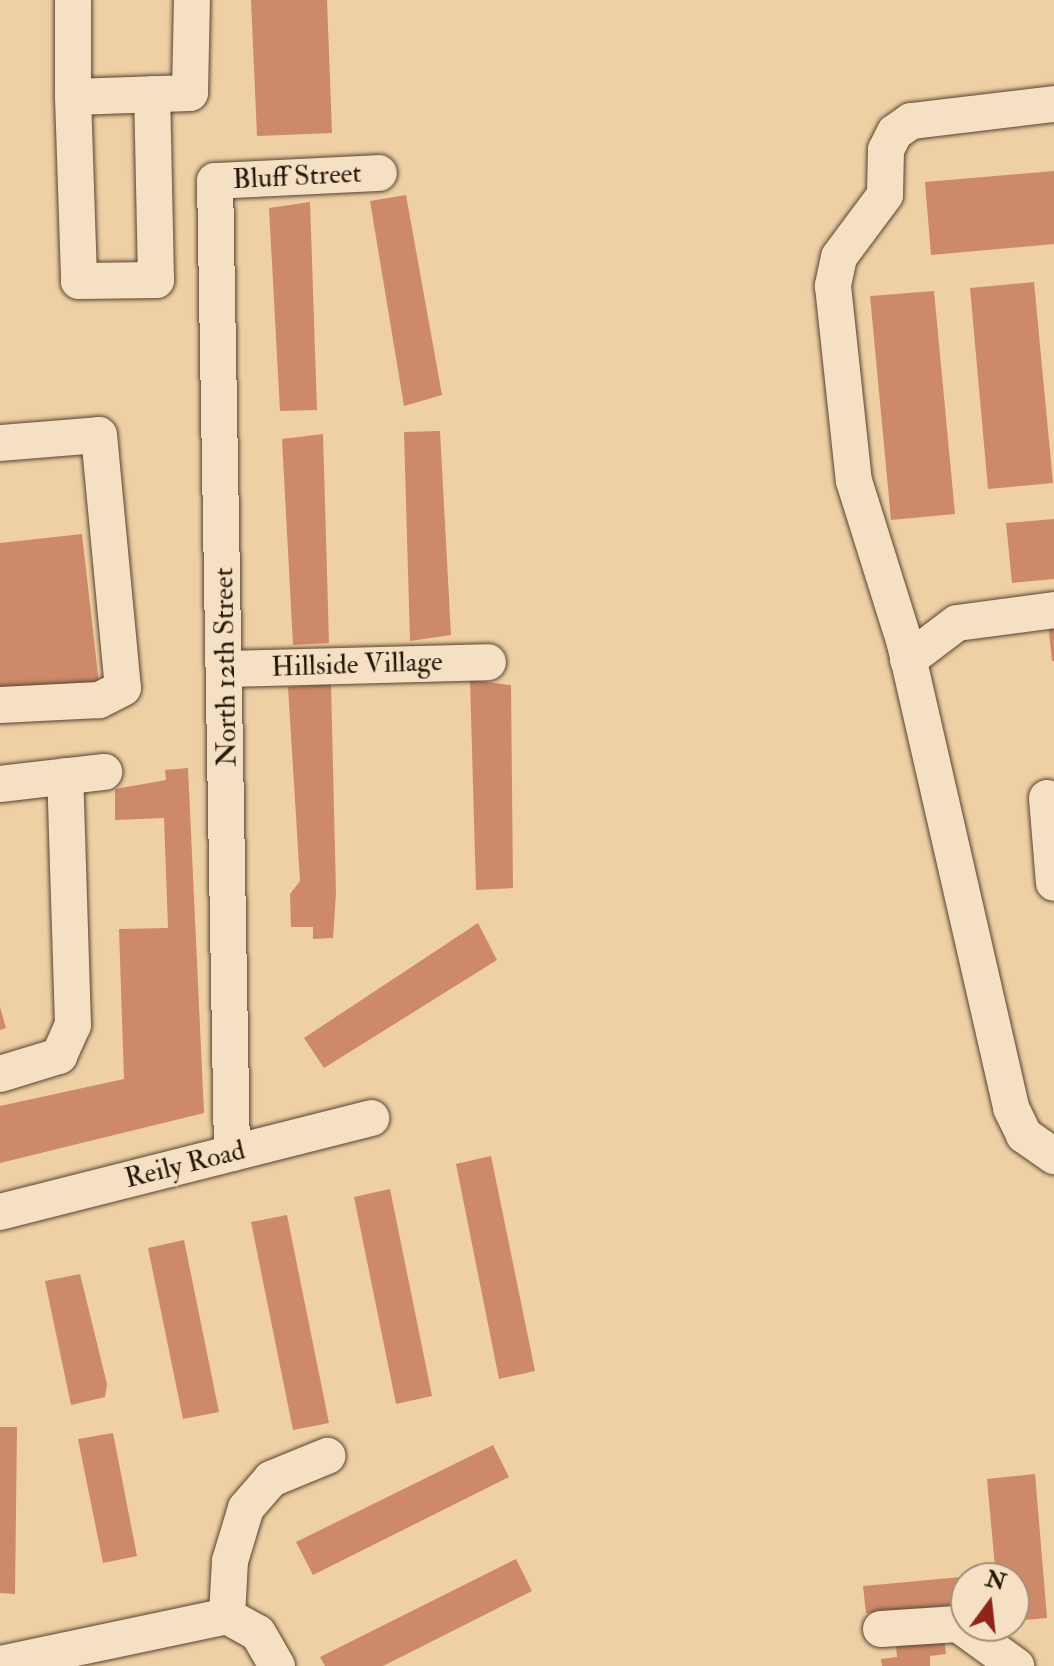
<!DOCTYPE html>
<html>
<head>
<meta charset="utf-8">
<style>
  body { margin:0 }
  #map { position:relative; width:1054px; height:1666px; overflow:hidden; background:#efd0a5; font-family:"IM FELL Double Pica",serif }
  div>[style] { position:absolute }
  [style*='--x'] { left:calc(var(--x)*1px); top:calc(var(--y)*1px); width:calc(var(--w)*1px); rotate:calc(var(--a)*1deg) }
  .building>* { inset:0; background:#cd8969 }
  .roads { filter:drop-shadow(0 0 2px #574430) drop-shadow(0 0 2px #574430) }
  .minor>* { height:36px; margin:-18px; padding:0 18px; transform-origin:18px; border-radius:18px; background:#f5e0c4 }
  span { translate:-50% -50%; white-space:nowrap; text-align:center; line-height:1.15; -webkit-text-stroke:6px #f5e0c4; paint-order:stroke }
  .street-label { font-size:28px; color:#241609 }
  .north { position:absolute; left:950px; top:1562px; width:80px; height:80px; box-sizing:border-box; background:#f5e0c4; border:2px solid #a18f79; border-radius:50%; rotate:15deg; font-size:22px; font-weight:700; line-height:32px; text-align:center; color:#241609 }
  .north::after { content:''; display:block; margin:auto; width:28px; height:36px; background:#8f2418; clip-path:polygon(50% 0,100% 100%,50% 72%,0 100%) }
</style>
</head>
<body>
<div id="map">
  <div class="building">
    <i style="clip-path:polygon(251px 0,327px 0,332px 133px,257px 136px)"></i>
    <i style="clip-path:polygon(1054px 171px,1054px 244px,931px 255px,925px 182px)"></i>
    <i style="clip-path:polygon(406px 195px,442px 395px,404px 406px,370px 201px)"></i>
    <i style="clip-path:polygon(310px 202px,317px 410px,280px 411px,269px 208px)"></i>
    <i style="clip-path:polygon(1034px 282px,1053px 483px,988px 489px,970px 288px)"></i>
    <i style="clip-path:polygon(934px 291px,955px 514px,891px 520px,870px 296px)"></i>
    <i style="clip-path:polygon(440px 431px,451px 635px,410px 641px,404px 432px)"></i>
    <i style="clip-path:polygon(323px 434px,329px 643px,293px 645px,282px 439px)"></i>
    <i style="clip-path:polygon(1054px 519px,1054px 579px,1012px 583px,1006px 523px)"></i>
    <i style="clip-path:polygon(82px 534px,99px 684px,0 694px,0 543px)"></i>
    <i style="clip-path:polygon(1054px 612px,1054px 661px,1052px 661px,1047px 613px)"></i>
    <i style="clip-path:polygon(470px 680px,511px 685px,513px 888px,476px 890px)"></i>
    <i style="clip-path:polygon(331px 684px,336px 893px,333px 938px,313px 939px,313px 927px,291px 927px,290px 894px,300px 881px,288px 687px)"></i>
    <i style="clip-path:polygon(188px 768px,204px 1113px,0 1163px,0 1106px,124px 1079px,119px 929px,168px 928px,164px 818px,115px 820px,115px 789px,166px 780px,165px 770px)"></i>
    <i style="clip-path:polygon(478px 923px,497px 960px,324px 1068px,304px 1038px)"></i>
    <i style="clip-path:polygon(0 1007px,6px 1028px,0 1030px)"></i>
    <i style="clip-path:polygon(491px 1156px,535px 1371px,499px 1379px,456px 1164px)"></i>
    <i style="clip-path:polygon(390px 1189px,432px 1396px,396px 1404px,354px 1197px)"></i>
    <i style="clip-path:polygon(287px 1215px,329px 1423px,293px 1430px,251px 1222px)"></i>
    <i style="clip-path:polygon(184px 1240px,219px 1412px,183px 1419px,148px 1248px)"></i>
    <i style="clip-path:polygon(80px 1274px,107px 1384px,105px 1397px,71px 1405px,45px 1281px)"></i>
    <i style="clip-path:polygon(0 1427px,17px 1427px,15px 1594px,0 1593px)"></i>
    <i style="clip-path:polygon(113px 1433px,137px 1556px,103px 1563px,78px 1439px)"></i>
    <i style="clip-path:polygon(493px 1445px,509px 1477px,313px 1575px,296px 1542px)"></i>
    <i style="clip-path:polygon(1035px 1474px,1047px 1618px,1014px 1621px,1014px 1578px,996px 1578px,987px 1479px)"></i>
    <i style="clip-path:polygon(516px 1559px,532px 1591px,383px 1666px,325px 1666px,320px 1657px)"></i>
    <i style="clip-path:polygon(961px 1577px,964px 1604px,866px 1613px,863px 1586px)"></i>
    <i style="clip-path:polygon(943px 1629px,946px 1654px,930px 1656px,930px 1666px,882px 1666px,881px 1659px,897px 1657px,895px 1634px)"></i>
  </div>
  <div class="roads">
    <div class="minor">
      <i style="--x:73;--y:0;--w:97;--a:90"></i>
      <i style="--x:73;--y:97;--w:117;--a:-2"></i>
      <i style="--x:190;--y:93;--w:93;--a:-88.8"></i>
      <i style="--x:73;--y:97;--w:184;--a:88.1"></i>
      <i style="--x:79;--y:281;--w:77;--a:-0.7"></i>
      <i style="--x:156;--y:280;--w:186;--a:-91.2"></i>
      <i style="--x:1054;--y:104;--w:144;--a:173.2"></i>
      <i style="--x:911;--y:121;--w:19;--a:145"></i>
      <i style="--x:895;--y:132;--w:20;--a:117"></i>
      <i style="--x:886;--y:150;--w:45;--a:91.3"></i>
      <i style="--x:885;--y:195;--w:77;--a:126.6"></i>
      <i style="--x:839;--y:257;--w:30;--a:102"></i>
      <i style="--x:833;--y:286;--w:196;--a:83.9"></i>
      <i style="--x:854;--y:481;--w:171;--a:72.6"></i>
      <i style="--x:905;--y:644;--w:476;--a:77.1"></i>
      <i style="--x:1011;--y:1108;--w:30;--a:64"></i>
      <i style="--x:1024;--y:1135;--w:37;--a:35"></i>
      <i style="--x:0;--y:443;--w:99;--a:-4.6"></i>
      <i style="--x:99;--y:435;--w:254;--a:84.6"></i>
      <i style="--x:123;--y:688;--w:27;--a:153"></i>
      <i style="--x:99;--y:700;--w:99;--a:177.1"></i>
      <i style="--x:908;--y:660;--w:61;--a:-37.1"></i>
      <i style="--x:957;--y:623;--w:98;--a:-7.6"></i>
      <i style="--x:226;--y:669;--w:262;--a:-1.5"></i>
      <i style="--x:0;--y:784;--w:105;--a:-6.6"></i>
      <i style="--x:1047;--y:798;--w:85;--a:85.3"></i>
      <i style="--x:0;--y:1074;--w:62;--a:-17"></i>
      <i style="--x:59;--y:1056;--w:34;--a:-66"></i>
      <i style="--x:73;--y:1025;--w:249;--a:-91.8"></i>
      <i style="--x:232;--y:1153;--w:972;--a:-91"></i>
      <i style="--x:215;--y:181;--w:164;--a:-2.8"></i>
      <i style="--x:0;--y:1212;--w:383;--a:-14.2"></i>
      <i style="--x:227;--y:1616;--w:55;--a:-86.9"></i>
      <i style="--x:230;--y:1561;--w:55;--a:-73.2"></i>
      <i style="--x:246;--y:1508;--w:38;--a:-49"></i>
      <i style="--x:271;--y:1479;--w:61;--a:-22.3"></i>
      <i style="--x:881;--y:1629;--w:77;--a:-3.7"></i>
      <i style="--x:958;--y:1624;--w:72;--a:35.9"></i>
      <i style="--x:0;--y:1664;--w:232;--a:-11.9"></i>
      <i style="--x:227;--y:1616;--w:35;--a:29"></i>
      <i style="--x:258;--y:1633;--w:38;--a:60"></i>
    </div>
  </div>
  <div class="street-label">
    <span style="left:297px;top:177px;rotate:-3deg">Bluff Street</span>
    <span style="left:357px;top:665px;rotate:-2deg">Hillside Village</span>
    <span style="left:226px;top:667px;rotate:-91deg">North 12th Street</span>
    <span style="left:185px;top:1165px;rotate:-14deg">Reily Road</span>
  </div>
  <div class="north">N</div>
</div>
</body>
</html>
